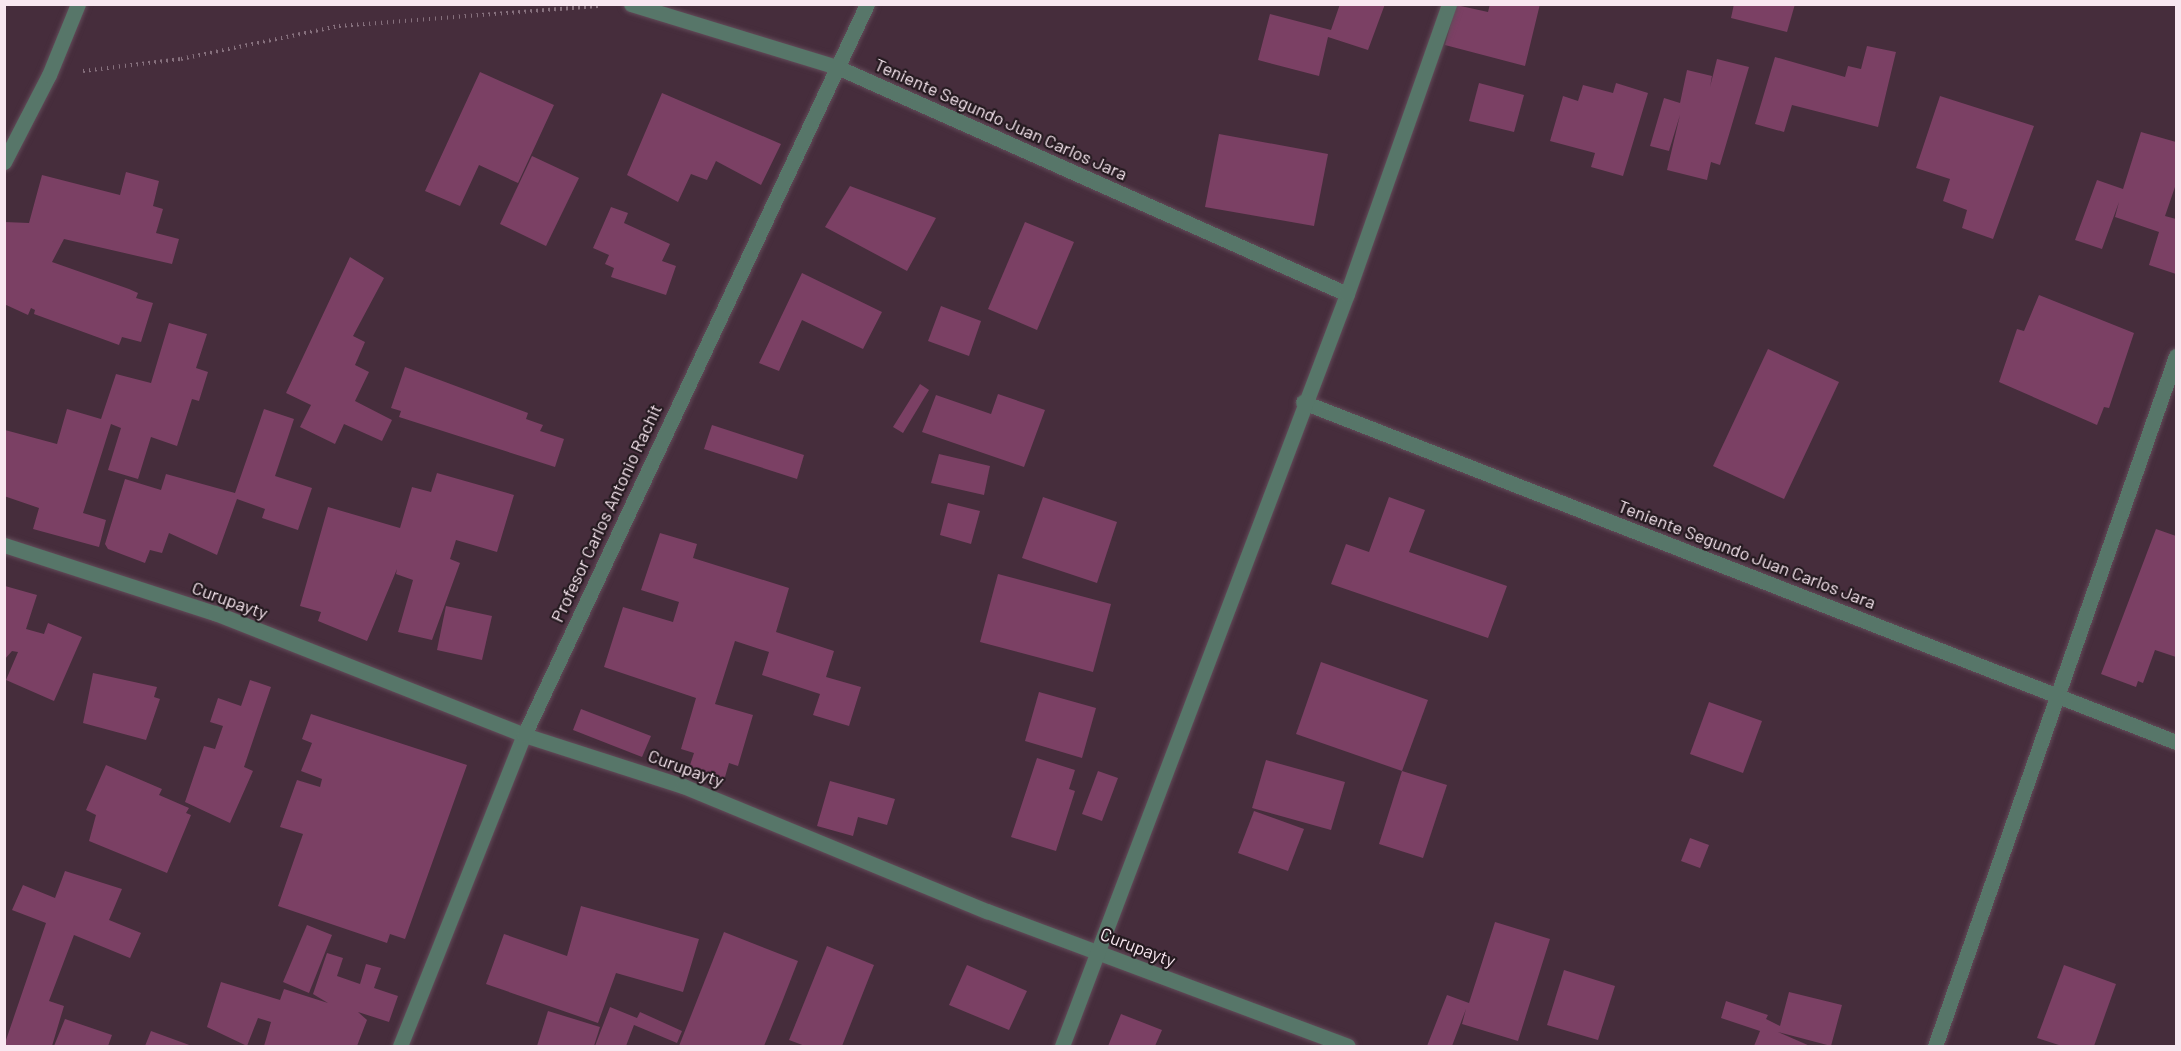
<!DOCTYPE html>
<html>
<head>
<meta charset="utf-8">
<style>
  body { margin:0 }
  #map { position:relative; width:2181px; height:1051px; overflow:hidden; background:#462d3c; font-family:Barlow,sans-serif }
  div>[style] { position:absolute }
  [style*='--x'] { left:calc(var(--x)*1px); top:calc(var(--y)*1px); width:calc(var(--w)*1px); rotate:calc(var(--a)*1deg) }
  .building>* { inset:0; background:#7b4064 }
  .path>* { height:4px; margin-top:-2px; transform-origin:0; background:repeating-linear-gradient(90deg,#86707d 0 1.5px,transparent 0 6px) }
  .roads { filter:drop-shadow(0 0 2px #624b59) drop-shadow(0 0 2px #624b59) }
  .minor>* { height:15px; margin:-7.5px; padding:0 7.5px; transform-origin:7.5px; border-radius:7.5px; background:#577669 }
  span { translate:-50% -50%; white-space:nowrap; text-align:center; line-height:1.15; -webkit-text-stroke:4.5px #251a20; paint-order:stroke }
  .street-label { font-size:18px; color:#f8e7f0 }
  .frame { position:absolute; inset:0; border:6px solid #f8e7f0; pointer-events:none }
</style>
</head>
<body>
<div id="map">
  <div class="building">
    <i style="clip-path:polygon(1340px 4px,1385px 4px,1368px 50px,1328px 37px,1319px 76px,1258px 60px,1270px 14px,1331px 30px)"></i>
    <i style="clip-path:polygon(1490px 4px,1540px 4px,1525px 66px,1445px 45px,1456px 5px,1488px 12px)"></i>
    <i style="clip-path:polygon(1734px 4px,1795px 4px,1787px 32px,1731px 18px)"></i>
    <i style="clip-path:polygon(1867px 46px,1896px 52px,1878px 127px,1792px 105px,1784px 132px,1755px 124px,1775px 57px,1845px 77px,1848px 66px,1861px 69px)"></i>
    <i style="clip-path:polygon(1717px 59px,1749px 67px,1720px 165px,1711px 162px,1707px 180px,1667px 170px,1680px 115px,1669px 151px,1650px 146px,1664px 98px,1680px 103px,1687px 70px,1712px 76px,1710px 87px)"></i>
    <i style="clip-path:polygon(480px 72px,554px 105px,518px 183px,479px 165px,460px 206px,425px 191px)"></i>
    <i style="clip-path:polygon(1479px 83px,1524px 95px,1514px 132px,1469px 121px)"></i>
    <i style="clip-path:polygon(1616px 83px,1648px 93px,1623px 176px,1591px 167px,1595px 153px,1550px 141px,1563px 96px,1578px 101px,1583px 85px,1613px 93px)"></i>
    <i style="clip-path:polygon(662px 93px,781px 144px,761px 185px,716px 161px,707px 180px,691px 174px,678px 202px,627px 175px)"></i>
    <i style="clip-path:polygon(1940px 96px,2034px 126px,1993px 239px,1962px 228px,1967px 210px,1943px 201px,1950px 179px,1916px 168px)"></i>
    <i style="clip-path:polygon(2141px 132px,2176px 142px,2176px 184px,2165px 216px,2176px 219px,2176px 274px,2149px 265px,2159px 232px,2115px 217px,2119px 202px,2102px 249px,2075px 240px,2097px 180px,2123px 189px)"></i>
    <i style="clip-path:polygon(1219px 134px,1328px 154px,1314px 226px,1205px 207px)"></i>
    <i style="clip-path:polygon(532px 156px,579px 178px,546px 246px,500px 224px)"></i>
    <i style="clip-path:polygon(126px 172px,159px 181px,153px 206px,163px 209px,156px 233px,179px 239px,172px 264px,64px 239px,52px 262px,129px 289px,138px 293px,136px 298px,153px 303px,141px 342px,122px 337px,119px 345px,34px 314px,35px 310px,31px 308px,28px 315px,4px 304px,4px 222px,29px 223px,42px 175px,120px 195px)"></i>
    <i style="clip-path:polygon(850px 186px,936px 218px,907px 271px,825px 227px)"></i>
    <i style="clip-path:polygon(611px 207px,628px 213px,624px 223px,670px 244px,662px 261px,676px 266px,666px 295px,611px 277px,614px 268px,605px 264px,609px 255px,593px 248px)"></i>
    <i style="clip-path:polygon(1025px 222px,1074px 242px,1037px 330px,988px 309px)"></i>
    <i style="clip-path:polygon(350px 257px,384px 278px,353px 336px,365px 342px,355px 365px,369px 372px,355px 401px,392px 420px,382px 441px,344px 424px,335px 444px,300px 427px,311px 405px,286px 393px)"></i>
    <i style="clip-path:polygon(802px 273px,882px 312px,863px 349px,802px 320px,779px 371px,759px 363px)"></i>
    <i style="clip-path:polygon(2039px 295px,2134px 333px,2109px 408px,2104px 407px,2097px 425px,1999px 382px,2017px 329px,2024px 331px)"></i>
    <i style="clip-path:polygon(941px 306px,981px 321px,969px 356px,928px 341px)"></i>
    <i style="clip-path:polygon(169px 323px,207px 334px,196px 368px,208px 372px,199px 401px,192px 399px,177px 446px,151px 437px,138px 479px,108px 470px,121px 428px,111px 424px,83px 513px,106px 520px,99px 547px,33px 529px,39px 508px,4px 496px,5px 430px,57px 444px,67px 409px,101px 419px,116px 374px,151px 383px)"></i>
    <i style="clip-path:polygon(1768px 349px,1839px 382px,1784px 499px,1713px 466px)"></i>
    <i style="clip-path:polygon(405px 367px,528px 413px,526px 419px,543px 425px,540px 431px,564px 439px,555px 467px,399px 417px,401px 411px,391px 408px)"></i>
    <i style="clip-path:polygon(920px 384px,929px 390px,903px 433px,893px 427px)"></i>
    <i style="clip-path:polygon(998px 394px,1045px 410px,1024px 467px,922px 432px,936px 395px,991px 414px)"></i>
    <i style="clip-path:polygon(264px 409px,294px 419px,275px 476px,312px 488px,298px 530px,262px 518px,265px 509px,237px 499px,217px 555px,169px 533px,162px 553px,150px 550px,145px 563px,108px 549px,105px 544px,125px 479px,161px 490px,166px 474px,235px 493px)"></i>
    <i style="clip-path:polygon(712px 425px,804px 455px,797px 479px,704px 449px)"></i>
    <i style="clip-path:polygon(939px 454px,990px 466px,984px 495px,931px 483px)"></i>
    <i style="clip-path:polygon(437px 473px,514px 495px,497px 552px,456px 540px,450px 559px,460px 563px,432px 640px,398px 632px,413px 580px,396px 574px,397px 569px,367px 641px,318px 621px,321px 612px,300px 606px,328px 507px,400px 528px,412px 487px,431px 492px)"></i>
    <i style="clip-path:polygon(1043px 497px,1117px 522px,1097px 583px,1022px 558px)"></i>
    <i style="clip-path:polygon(1389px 497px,1425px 510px,1409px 552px,1507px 586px,1488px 638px,1331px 584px,1346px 544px,1369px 552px)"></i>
    <i style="clip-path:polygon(948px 503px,980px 511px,971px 544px,940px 535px)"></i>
    <i style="clip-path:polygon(2156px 529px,2176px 536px,2176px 657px,2155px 650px,2143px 683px,2138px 681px,2136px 687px,2101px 674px)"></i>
    <i style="clip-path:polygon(660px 533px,697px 544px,693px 558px,789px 588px,776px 632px,834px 651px,826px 677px,861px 687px,849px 726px,813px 715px,820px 694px,762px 675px,769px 652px,735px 641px,715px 704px,753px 715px,738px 766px,729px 763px,723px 784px,687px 774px,694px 753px,681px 749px,696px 698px,604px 667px,623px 607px,673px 622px,679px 602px,641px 590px)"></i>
    <i style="clip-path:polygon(998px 574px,1111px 604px,1093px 672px,980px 642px)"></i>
    <i style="clip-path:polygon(5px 586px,37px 595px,26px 629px,44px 634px,48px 623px,82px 637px,54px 701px,6px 680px,18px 652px,12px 651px,4px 660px)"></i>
    <i style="clip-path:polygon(446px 606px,492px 616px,482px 660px,437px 650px)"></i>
    <i style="clip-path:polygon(1321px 662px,1428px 700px,1402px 771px,1296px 734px)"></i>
    <i style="clip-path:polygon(93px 673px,157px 687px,154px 697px,160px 699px,146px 740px,83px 723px)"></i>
    <i style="clip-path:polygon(250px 680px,271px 687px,244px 767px,253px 771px,230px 823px,185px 802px,204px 746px,215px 749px,223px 726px,210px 722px,218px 698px,241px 706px)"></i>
    <i style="clip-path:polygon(1039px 692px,1096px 708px,1082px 758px,1025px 741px)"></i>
    <i style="clip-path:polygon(1709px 702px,1762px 721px,1743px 773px,1690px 754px)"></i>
    <i style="clip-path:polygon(581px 709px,651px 736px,642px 757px,573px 730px)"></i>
    <i style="clip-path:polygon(311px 714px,467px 765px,405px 939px,390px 934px,387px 943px,278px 906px,303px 834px,280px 827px,297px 780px,320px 787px,322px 779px,301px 771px,312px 743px,302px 739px)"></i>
    <i style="clip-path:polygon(1037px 758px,1075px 770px,1069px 789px,1075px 791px,1056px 851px,1011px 837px)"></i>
    <i style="clip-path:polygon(1266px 760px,1345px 782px,1331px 830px,1252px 808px)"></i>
    <i style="clip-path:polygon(106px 765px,162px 789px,159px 795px,189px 808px,186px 813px,191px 815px,167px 873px,89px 841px,96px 815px,86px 810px)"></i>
    <i style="clip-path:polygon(1098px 771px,1118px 778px,1102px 821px,1082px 814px)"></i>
    <i style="clip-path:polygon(1402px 771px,1447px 785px,1423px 858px,1379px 844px)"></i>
    <i style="clip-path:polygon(830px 781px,895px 799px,887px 825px,858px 817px,853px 836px,817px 826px)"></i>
    <i style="clip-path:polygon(1254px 811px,1304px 829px,1288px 871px,1238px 853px)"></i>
    <i style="clip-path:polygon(1690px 838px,1709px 845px,1700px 868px,1681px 861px)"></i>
    <i style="clip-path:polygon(65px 871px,122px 889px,109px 920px,141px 933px,130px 958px,74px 935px,49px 1001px,64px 1006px,52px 1046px,4px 1046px,46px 923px,12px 910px,23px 885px,55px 898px)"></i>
    <i style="clip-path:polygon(581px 906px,699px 939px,683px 992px,616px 973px,598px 1023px,486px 984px,504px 934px,567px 956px)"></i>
    <i style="clip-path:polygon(1495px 922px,1550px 939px,1518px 1041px,1462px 1024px,1466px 1009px,1452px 1046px,1427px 1046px,1447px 995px,1469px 1003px)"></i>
    <i style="clip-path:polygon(307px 925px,332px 935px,309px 993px,283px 982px)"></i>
    <i style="clip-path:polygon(724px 932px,798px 961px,782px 1002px,764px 1046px,679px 1046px)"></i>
    <i style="clip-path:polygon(827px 946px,874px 965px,842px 1046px,805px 1046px,789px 1040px)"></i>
    <i style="clip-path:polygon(327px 953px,343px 958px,337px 976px,360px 984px,366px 964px,381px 968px,374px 988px,398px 996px,389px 1022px,358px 1012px,367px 1020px,357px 1046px,264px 1046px,271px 1022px,258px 1018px,247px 1046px,207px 1027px,221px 982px,280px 1000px,284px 989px,328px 1003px,313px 994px)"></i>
    <i style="clip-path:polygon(967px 965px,1027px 991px,1009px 1030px,949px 1005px)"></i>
    <i style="clip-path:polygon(2064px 965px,2116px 984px,2094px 1046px,2062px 1046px,2037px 1038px)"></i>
    <i style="clip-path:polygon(1564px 970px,1615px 986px,1598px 1040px,1547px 1025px)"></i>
    <i style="clip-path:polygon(1789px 992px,1842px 1005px,1831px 1046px,1778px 1032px,1810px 1046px,1754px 1046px,1760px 1031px,1721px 1018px,1726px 1001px,1768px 1015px,1766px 1019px,1780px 1026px)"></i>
    <i style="clip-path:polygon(610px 1007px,637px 1018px,640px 1012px,682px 1031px,677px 1043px,634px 1025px,626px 1046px,595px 1046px)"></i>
    <i style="clip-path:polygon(548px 1011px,600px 1027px,594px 1046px,537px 1046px)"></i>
    <i style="clip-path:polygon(1121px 1014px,1162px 1030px,1155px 1046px,1108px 1046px)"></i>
    <i style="clip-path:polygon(65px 1019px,112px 1035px,108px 1046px,54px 1046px)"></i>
    <i style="clip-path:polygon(151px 1031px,192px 1046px,145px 1046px)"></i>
  </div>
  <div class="path">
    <i style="--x:83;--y:71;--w:99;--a:-7"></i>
    <i style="--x:181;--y:59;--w:161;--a:-11.8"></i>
    <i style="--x:339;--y:26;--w:263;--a:-4.4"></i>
  </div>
  <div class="roads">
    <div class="minor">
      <i style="--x:631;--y:4;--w:215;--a:17"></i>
      <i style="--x:837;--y:67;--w:558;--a:23.99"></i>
      <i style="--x:4;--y:162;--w:98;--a:-62.7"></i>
      <i style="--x:49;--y:75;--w:77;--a:-67.8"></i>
      <i style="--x:1303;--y:402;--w:937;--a:21.28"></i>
      <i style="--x:4;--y:545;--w:222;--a:17.9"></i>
      <i style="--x:215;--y:613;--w:332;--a:21.5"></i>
      <i style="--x:524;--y:735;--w:167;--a:17.8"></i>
      <i style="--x:683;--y:786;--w:329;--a:22.4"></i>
      <i style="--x:987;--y:911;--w:385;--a:20.5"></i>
      <i style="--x:400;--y:1046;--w:335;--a:-68.3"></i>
      <i style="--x:524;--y:735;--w:807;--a:-64.86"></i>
      <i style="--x:1062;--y:1046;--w:804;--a:-69.24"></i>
      <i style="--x:1347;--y:294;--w:307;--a:-70.6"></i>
      <i style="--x:1935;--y:1046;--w:731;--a:-70.75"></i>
    </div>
  </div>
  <div class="street-label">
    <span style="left:1001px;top:119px;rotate:24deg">Teniente Segundo Juan Carlos Jara</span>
    <span style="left:606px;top:513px;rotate:-65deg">Profesor Carlos Antonio Rachit</span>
    <span style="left:1747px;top:554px;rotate:21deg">Teniente Segundo Juan Carlos Jara</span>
    <span style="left:230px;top:600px;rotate:20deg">Curupayty</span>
    <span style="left:686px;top:768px;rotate:20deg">Curupayty</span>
    <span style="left:1138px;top:947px;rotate:21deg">Curupayty</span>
  </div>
  <div class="frame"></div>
</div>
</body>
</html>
